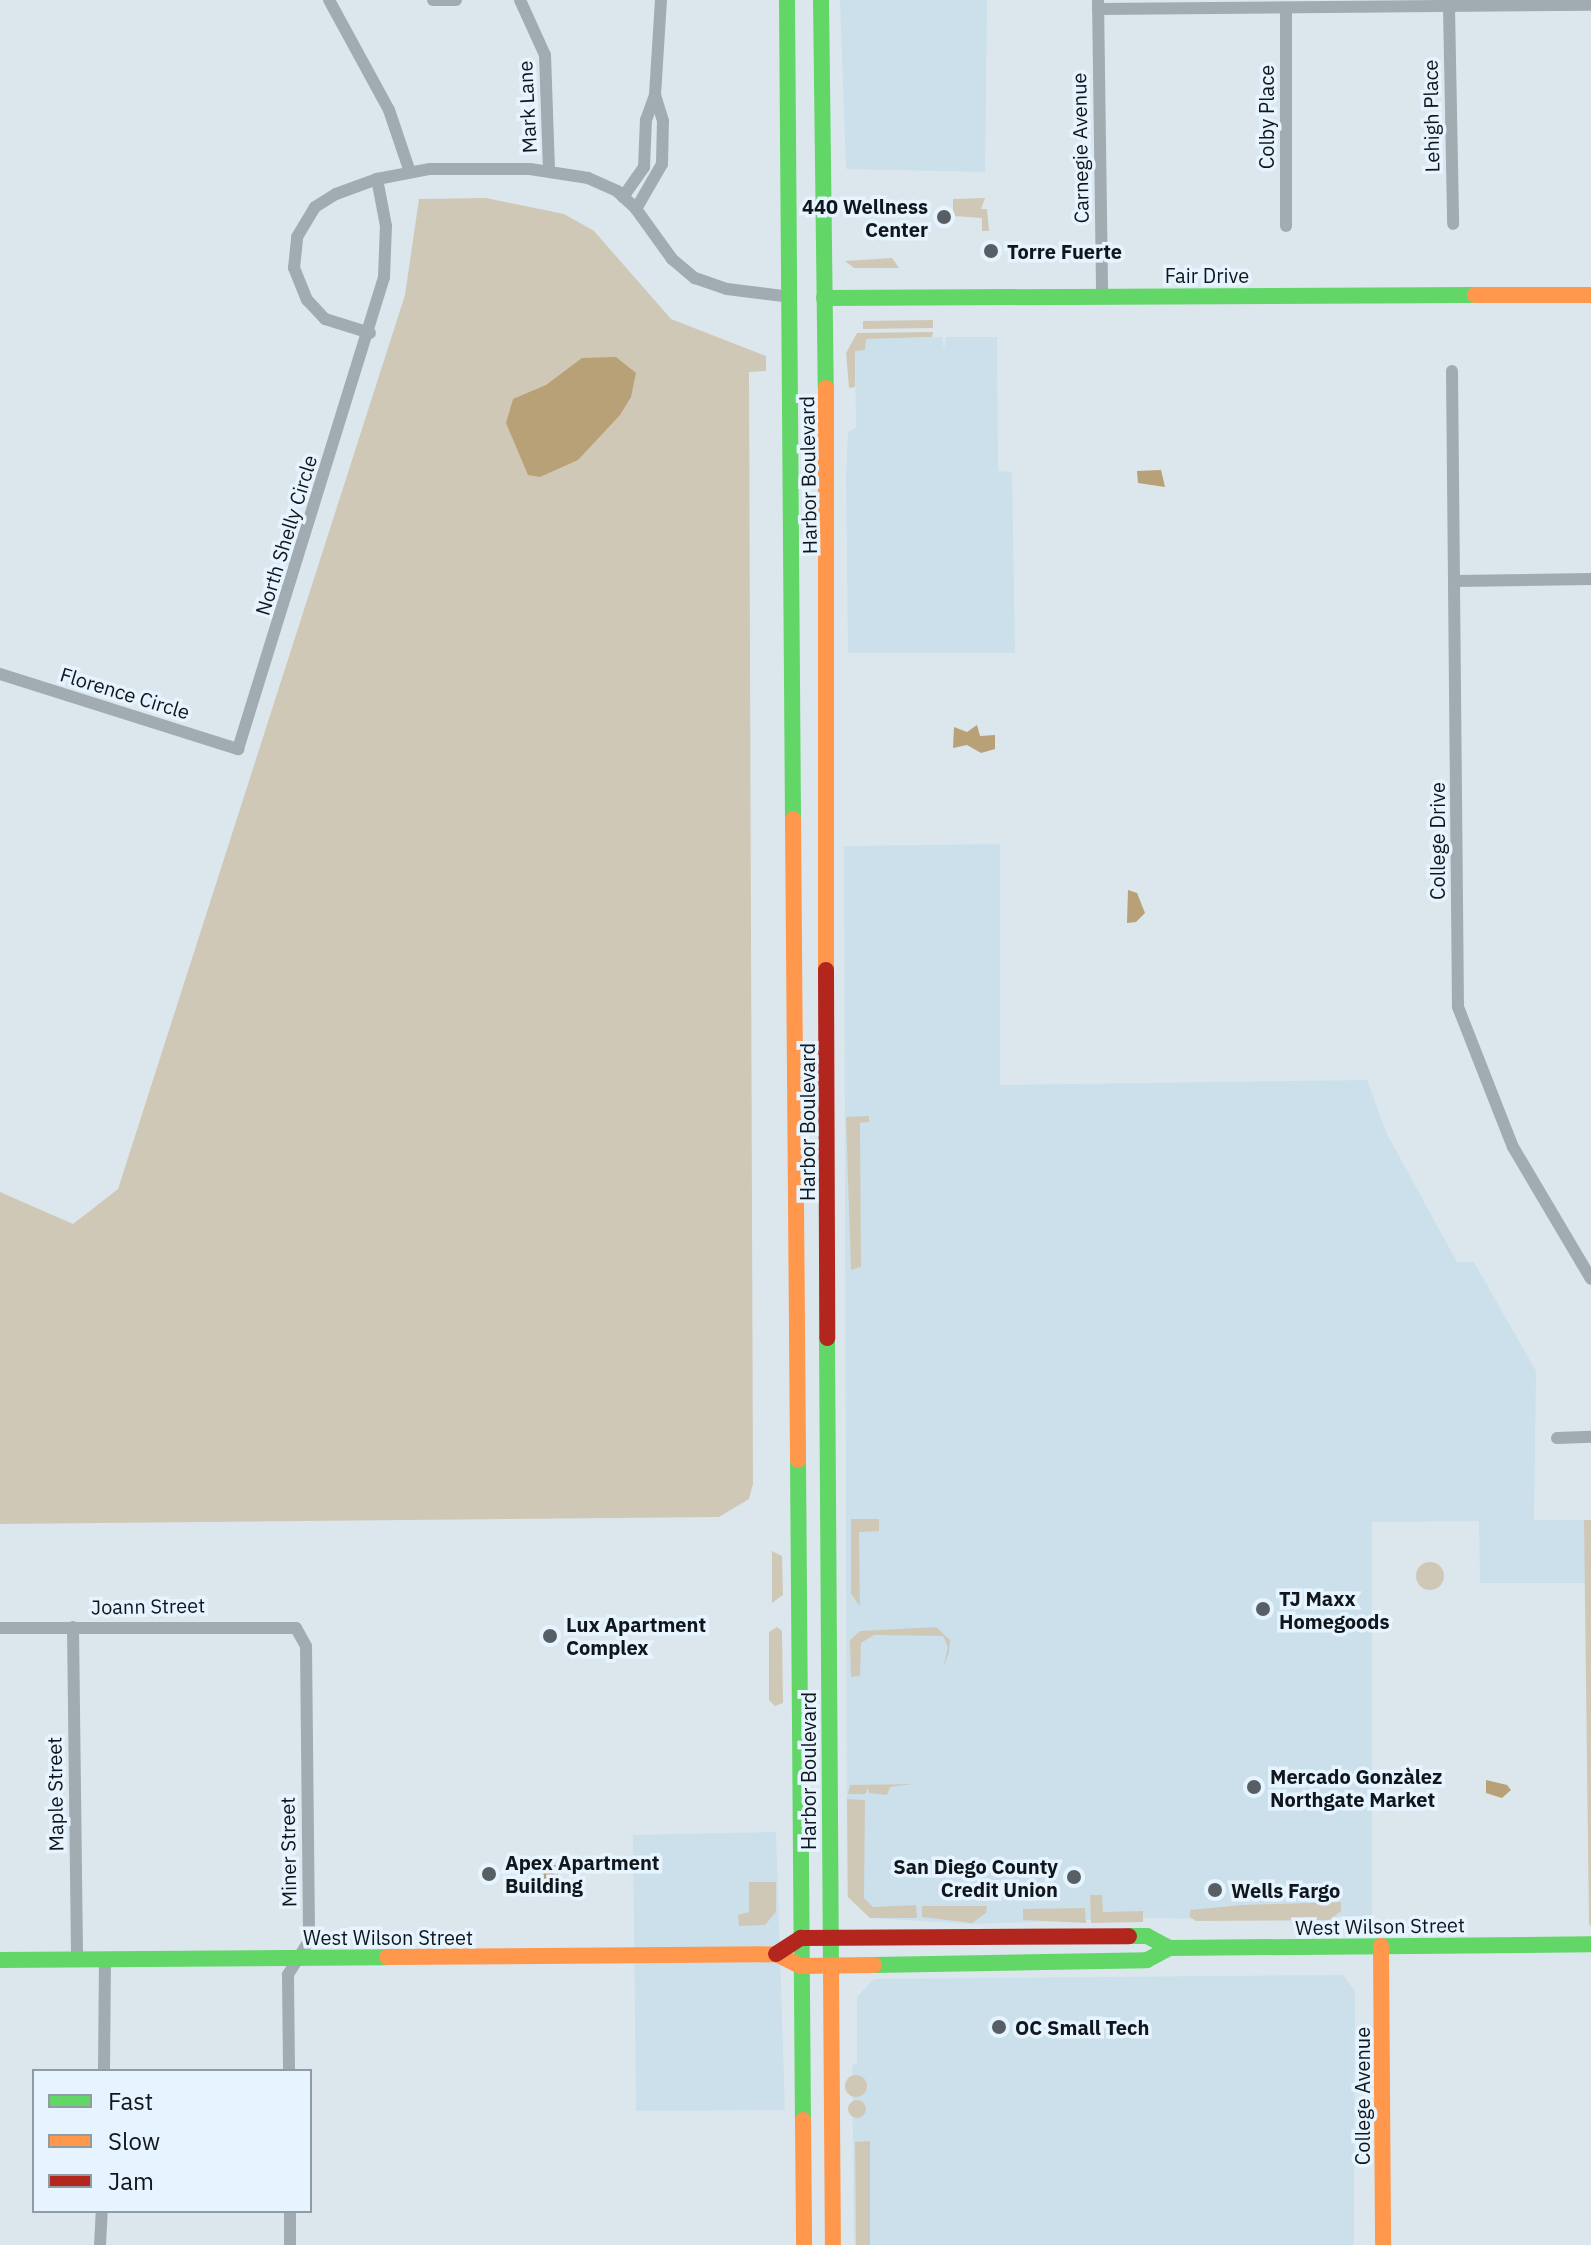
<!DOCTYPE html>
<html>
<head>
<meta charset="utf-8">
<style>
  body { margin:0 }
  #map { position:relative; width:1591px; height:2245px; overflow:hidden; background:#dce7ed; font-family:"IBM Plex Sans",sans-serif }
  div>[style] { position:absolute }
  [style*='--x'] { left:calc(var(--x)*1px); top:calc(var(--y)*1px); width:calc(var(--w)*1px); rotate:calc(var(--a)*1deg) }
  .built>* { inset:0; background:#cce0ec }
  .green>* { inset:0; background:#d0c8b7 }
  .round { border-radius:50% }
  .water>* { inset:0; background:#b8a077 }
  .street>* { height:12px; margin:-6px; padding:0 6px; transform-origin:6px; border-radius:6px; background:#a1abb2 }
  .fast>* { height:16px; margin:-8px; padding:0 8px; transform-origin:8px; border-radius:8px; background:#63d668 }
  .slow>* { height:16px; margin:-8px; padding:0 8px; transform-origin:8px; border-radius:8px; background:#ff974d }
  .jam>* { height:16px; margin:-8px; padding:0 8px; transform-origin:8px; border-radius:8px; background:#b3261e }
  .dots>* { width:22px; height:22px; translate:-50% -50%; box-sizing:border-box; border:4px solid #e5f4ff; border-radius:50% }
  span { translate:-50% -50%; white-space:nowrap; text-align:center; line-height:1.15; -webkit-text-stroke:7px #e5f4ff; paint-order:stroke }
  .street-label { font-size:20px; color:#10161b }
  .poi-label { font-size:20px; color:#10161b; font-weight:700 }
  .right { translate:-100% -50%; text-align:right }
  .left { translate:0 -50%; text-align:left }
  .legend { position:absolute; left:32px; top:2069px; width:280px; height:144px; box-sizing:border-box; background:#e5f4ff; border:2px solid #909ba4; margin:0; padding:10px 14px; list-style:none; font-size:24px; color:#10161b }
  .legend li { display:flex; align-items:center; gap:16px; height:40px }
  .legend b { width:40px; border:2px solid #909ba4 }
</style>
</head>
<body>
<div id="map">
  <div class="built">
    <i style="clip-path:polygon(840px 0,987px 0,985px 172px,846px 169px)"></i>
    <i style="clip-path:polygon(942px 337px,944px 349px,946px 337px,997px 337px,998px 471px,1012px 472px,1015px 653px,848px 653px,846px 477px,848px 432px,856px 428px,855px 351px,865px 339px)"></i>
    <i style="clip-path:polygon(1000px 844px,1000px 1085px,1367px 1080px,1387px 1134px,1457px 1262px,1474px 1262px,1536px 1371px,1534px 1520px,1584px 1520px,1586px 1583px,1480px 1583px,1479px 1521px,1372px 1522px,1372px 1922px,1146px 1918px,971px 1924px,870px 1918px,847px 1897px,844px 846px)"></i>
    <i style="clip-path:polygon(776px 1832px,785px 2110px,636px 2111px,633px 1835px)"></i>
    <i style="clip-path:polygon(1343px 1975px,1355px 1991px,1354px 2245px,854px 2245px,852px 2066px,857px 2062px,857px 1997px,874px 1979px)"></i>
  </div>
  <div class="green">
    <i style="clip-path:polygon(486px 198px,564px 214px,594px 231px,671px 319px,766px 356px,766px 371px,749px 372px,753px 1484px,749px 1499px,719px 1517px,0 1524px,0 1192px,73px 1224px,118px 1189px,405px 295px,419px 199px)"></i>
    <i style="clip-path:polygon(985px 198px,981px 209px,987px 209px,989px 231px,982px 231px,982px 218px,953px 216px,953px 199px)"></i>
    <i style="clip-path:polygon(892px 258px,899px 268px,854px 268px,845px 261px)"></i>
    <i style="clip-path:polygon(933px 320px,933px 328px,863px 329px,863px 321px)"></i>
    <i style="clip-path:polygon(933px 332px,932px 337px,866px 339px,865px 350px,855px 351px,855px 387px,849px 388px,846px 353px,857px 333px)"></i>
    <i style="clip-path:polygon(869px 1116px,869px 1122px,860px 1123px,861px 1267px,851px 1270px,846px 1117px)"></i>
    <i style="clip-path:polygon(851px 1519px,879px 1519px,879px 1531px,859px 1532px,860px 1606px,851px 1594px)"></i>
    <i style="clip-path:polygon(1584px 1520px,1591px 1520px,1591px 1926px,1589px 1924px)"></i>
    <i style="clip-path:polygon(772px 1551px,782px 1556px,783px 1595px,772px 1603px)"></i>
    <i class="round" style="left:1416px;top:1562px;width:28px;height:28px"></i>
    <i style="clip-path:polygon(777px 1627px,782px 1631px,783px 1703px,775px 1706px,769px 1700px,769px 1632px)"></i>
    <i style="clip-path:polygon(936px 1627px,950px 1640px,949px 1652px,943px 1669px,948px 1647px,943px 1636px,874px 1635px,861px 1643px,860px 1676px,851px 1677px,850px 1640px,860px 1631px)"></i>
    <i style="clip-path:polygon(913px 1784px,890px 1787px,887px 1795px,869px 1793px,868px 1788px,865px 1794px,848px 1794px,850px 1785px)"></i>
    <i style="clip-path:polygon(847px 1799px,865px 1800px,864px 1898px,873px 1907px,916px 1905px,917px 1918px,870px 1918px,848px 1897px)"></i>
    <i style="clip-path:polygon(749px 1882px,776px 1882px,776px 1912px,765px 1925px,739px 1926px,738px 1915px,749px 1912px)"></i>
    <i style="clip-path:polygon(1090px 1895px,1102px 1895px,1103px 1912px,1143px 1911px,1143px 1922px,1091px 1923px)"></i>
    <i style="clip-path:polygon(1341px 1902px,1341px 1911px,1329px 1920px,1196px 1921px,1190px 1917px,1190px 1910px,1242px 1905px)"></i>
    <i style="clip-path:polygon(922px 1906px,987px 1906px,986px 1913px,972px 1923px,922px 1917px)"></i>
    <i style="clip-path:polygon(1085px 1908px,1086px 1923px,1023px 1920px,1023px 1909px)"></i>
    <i class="round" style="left:845px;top:2075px;width:22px;height:22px"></i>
    <i class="round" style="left:848px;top:2100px;width:18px;height:18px"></i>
    <i style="clip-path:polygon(870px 2141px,870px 2245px,856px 2245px,855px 2142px)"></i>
  </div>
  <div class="water">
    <i style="clip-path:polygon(616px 357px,636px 373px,631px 397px,620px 415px,578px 460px,540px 477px,528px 475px,506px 423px,513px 399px,546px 385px,582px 358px)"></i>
    <i style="clip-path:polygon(1161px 470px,1165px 487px,1138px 483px,1137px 471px)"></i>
    <i style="clip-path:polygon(977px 725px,980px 736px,995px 735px,995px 749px,981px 753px,967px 745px,953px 748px,954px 727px,967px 732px)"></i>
    <i style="clip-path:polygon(1128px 890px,1137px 893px,1145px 913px,1136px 922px,1127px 923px)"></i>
    <i style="clip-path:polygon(1486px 1780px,1507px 1785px,1511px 1790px,1502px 1798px,1486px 1793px)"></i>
    <i style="clip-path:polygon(546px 1865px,558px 1865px,558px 1881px,548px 1891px,540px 1883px)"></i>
  </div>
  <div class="street">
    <i style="--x:329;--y:0;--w:125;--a:61.4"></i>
    <i style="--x:389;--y:110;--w:65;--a:71.3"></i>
    <i style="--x:433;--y:0;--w:23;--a:0"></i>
    <i style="--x:520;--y:0;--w:60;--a:65.6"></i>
    <i style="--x:545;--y:55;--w:115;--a:88"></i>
    <i style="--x:1098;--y:0;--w:295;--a:89.2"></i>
    <i style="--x:1449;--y:7;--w:217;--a:88.9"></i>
    <i style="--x:1098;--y:9;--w:493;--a:-0.5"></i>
    <i style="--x:623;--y:197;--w:37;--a:-55"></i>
    <i style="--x:644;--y:167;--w:47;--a:-87.6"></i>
    <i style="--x:646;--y:120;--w:27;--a:-70"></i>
    <i style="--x:636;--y:209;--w:52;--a:-60"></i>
    <i style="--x:662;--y:164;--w:43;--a:-88.7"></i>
    <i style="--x:663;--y:121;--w:27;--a:-107"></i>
    <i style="--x:655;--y:95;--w:95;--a:-86.4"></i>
    <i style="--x:1286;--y:226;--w:218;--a:-90"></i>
    <i style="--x:370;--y:333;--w:47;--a:-162.7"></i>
    <i style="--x:325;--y:319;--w:26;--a:-133"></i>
    <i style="--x:307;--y:300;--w:35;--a:-112"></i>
    <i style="--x:294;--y:268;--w:31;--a:-84"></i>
    <i style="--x:297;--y:237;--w:35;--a:-59"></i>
    <i style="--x:315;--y:207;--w:25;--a:-32"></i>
    <i style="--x:336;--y:194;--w:44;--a:-20.1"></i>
    <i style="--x:377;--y:179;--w:54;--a:-10.7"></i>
    <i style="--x:430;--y:169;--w:100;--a:0"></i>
    <i style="--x:530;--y:169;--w:59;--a:8.8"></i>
    <i style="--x:588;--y:178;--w:32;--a:24"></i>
    <i style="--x:617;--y:191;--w:26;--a:43"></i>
    <i style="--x:636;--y:209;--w:62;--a:54.2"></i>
    <i style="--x:672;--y:259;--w:30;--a:40"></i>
    <i style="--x:695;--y:278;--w:34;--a:19"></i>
    <i style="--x:727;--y:289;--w:64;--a:7.1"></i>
    <i style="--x:1452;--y:371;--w:636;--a:89.46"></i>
    <i style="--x:1458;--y:1007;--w:150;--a:68.6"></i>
    <i style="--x:1513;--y:1147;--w:153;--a:59.4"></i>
    <i style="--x:1456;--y:581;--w:135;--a:-0.8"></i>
    <i style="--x:0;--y:674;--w:250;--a:17.5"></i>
    <i style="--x:238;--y:749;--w:494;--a:-72.8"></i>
    <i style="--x:384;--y:277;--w:51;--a:-87.8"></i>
    <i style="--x:386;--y:226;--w:48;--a:-100.8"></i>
    <i style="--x:1557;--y:1438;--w:34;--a:-2"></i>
    <i style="--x:73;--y:1627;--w:333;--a:89.3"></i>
    <i style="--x:0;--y:1628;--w:296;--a:0"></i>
    <i style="--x:296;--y:1628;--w:21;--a:61"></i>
    <i style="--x:306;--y:1646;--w:295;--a:89.4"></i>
    <i style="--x:309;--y:1941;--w:40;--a:122"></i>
    <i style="--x:288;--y:1975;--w:96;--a:89.4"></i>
    <i style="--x:104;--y:2071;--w:111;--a:-89.5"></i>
    <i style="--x:290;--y:2211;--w:34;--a:90"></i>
    <i style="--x:100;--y:2245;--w:34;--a:-87"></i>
  </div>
  <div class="fast">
    <i style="--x:787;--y:0;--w:819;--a:89.58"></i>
    <i style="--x:821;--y:0;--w:388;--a:89.3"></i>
    <i style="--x:824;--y:298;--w:651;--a:-0.26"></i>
    <i style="--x:827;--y:1338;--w:633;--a:89.64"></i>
    <i style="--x:798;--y:1460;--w:660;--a:89.57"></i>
    <i style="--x:1129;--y:1936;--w:18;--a:0"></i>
    <i style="--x:1147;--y:1936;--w:26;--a:28"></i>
    <i style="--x:1170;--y:1948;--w:421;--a:-0.5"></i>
    <i style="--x:0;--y:1960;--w:387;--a:-0.4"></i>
    <i style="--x:874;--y:1965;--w:273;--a:-1"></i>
    <i style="--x:1147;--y:1960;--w:26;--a:-28"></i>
  </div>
  <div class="slow">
    <i style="--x:1475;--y:295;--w:116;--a:0"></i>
    <i style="--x:826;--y:388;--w:582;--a:90"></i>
    <i style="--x:793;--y:819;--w:641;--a:89.55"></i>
    <i style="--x:1381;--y:1946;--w:299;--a:89.6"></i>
    <i style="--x:387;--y:1957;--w:389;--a:-0.4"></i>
    <i style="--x:776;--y:1954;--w:28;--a:26"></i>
    <i style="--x:801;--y:1966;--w:73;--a:-0.8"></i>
    <i style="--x:831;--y:1971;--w:274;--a:89.6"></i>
    <i style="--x:803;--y:2120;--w:125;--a:89.5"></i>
  </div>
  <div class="jam">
    <i style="--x:826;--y:970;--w:368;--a:89.8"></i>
    <i style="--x:776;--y:1954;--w:30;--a:-33"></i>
    <i style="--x:801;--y:1938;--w:328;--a:-0.3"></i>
  </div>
  <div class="dots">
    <i style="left:944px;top:217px;background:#575f64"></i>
    <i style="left:991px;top:251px;background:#575f64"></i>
    <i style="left:1263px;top:1609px;background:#575f64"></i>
    <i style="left:550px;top:1636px;background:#575f64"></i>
    <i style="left:1254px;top:1787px;background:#575f64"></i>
    <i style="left:489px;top:1874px;background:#575f64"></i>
    <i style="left:1074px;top:1877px;background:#575f64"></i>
    <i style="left:1215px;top:1890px;background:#575f64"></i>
    <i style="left:999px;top:2027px;background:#575f64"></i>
  </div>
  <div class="street-label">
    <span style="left:527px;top:107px;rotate:-93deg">Mark Lane</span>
    <span style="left:1431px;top:116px;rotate:-91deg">Lehigh Place</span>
    <span style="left:1266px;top:117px;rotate:-90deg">Colby Place</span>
    <span style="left:1080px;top:148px;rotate:-91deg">Carnegie Avenue</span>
    <span style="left:1207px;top:275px">Fair Drive</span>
    <span style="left:808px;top:475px;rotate:-91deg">Harbor Boulevard</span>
    <span style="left:286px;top:535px;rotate:-73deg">North Shelly Circle</span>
    <span style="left:125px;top:693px;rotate:17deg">Florence Circle</span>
    <span style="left:1437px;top:841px;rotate:-90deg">College Drive</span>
    <span style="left:807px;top:1122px;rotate:-90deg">Harbor Boulevard</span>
    <span style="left:148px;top:1606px;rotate:-1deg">Joann Street</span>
    <span style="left:808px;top:1771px;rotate:-90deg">Harbor Boulevard</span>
    <span style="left:55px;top:1794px;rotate:-91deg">Maple Street</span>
    <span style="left:288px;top:1852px;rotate:-91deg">Miner Street</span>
    <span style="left:1380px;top:1926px;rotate:-1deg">West Wilson Street</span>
    <span style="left:388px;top:1937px">West Wilson Street</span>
    <span style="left:1362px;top:2096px;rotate:-90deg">College Avenue</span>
  </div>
  <div class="poi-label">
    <span class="right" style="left:928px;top:218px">440 Wellness<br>Center</span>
    <span class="left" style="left:1007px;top:251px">Torre Fuerte</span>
    <span class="left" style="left:1279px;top:1610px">TJ Maxx<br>Homegoods</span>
    <span class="left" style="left:566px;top:1636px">Lux Apartment<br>Complex</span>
    <span class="left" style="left:1270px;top:1788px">Mercado Gonzàlez<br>Northgate Market</span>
    <span class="left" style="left:505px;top:1874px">Apex Apartment<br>Building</span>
    <span class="right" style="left:1058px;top:1878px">San Diego County<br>Credit Union</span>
    <span class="left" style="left:1231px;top:1890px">Wells Fargo</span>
    <span class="left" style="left:1015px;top:2027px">OC Small Tech</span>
  </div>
  <ul class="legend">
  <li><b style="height:10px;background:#63d668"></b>Fast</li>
  <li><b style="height:10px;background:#ff974d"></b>Slow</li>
  <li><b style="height:10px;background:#b3261e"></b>Jam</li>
  </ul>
</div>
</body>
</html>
